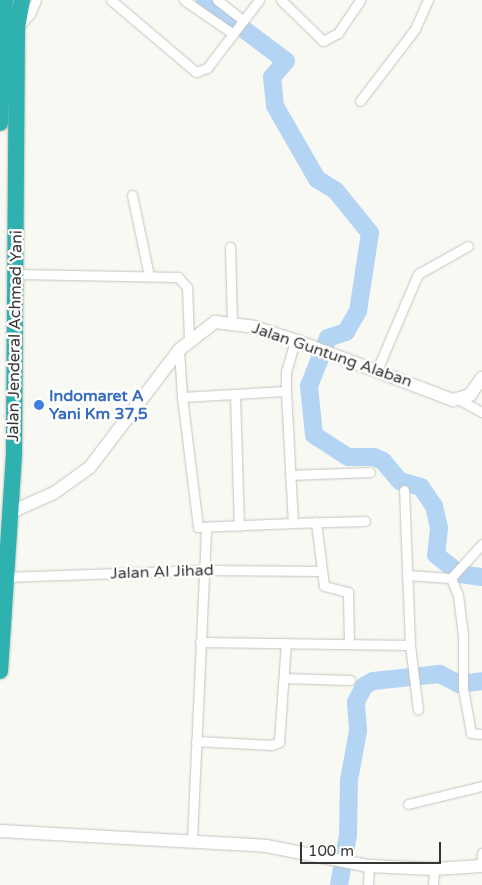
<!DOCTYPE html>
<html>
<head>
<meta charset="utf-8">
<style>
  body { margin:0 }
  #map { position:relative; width:482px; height:885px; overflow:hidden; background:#f9f9f4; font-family:"Varela Round",sans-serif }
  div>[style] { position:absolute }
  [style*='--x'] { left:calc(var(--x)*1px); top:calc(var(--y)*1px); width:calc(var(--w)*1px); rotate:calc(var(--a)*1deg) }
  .river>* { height:18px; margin:-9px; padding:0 9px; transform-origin:9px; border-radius:9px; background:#b4d4f4 }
  .roads { filter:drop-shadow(0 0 1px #c4c4bf) drop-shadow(0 0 1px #c4c4bf) }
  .street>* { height:9px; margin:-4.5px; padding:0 4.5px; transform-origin:4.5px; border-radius:4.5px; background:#fff }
  .secondary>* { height:12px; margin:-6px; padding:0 6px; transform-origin:6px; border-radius:6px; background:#fff }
  .highway>* { height:16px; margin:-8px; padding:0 8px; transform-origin:8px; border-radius:8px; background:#2eb1af }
  .dots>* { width:14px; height:14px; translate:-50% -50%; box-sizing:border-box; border:2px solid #fff; border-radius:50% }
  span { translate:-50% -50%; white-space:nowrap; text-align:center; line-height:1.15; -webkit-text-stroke:5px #fff; paint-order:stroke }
  .street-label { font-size:16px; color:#363534 }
  .shop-label { font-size:16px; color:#366cbe; font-weight:700 }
  .left { translate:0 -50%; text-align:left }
  .scale { position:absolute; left:300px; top:842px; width:141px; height:22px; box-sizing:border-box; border:2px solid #363534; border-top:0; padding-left:6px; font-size:15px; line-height:18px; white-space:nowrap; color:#363534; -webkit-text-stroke:4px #fff; paint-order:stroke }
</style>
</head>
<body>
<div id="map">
  <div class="river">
    <i style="--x:205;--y:0;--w:101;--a:37"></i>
    <i style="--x:286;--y:61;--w:21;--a:131"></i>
    <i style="--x:272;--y:77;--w:29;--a:84"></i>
    <i style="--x:275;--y:106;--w:84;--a:60.1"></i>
    <i style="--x:317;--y:179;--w:22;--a:32"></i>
    <i style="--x:336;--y:191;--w:54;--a:51"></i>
    <i style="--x:370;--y:233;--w:79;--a:98.7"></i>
    <i style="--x:358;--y:311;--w:24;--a:120"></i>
    <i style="--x:346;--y:332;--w:19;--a:162"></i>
    <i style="--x:328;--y:338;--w:52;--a:111.6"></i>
    <i style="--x:309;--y:386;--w:49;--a:84.2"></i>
    <i style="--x:314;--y:435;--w:40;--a:32.9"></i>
    <i style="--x:348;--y:457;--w:26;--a:0"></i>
    <i style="--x:374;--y:457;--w:10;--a:24"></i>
    <i style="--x:383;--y:461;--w:26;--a:50"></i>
    <i style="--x:400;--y:481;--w:22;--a:16"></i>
    <i style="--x:421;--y:487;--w:23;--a:56"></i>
    <i style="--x:434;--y:506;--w:23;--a:77"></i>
    <i style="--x:439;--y:528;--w:27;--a:96"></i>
    <i style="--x:436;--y:555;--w:31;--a:38"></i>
    <i style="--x:460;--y:574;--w:22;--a:8"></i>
    <i style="--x:339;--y:885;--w:51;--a:-79.8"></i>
    <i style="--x:348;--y:835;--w:55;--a:-89"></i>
    <i style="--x:349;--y:780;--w:50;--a:-79.6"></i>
    <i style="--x:358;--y:731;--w:29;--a:-94"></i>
    <i style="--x:356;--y:702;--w:18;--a:-63"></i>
    <i style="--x:364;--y:686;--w:10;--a:-29"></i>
    <i style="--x:373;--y:681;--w:67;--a:-6"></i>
    <i style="--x:440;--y:674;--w:21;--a:28"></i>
    <i style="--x:459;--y:684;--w:23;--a:-7"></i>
  </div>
  <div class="roads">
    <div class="street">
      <i style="--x:111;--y:0;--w:111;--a:40.3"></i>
      <i style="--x:196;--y:72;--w:12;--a:-20"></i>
      <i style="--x:207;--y:68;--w:86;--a:-52.6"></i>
      <i style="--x:184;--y:0;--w:58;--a:34.5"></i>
      <i style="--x:217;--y:0;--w:33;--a:38"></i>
      <i style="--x:281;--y:0;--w:59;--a:44.3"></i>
      <i style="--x:323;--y:41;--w:17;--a:-28"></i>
      <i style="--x:338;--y:33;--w:40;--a:-56"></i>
      <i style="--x:19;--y:26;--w:16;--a:-47"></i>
      <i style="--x:30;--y:14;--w:15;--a:-67"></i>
      <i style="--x:360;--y:101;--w:91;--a:-52.6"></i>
      <i style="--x:415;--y:29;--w:32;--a:-66"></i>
      <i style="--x:132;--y:195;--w:83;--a:78.1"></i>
      <i style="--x:230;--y:247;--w:76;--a:88.5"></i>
      <i style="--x:17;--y:274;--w:161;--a:1.1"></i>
      <i style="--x:178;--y:277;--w:13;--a:48"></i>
      <i style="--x:187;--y:287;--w:53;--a:87.8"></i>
      <i style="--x:179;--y:350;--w:47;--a:86.3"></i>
      <i style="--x:377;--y:370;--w:104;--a:-66.9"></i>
      <i style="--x:418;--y:274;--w:57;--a:-29.2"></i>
      <i style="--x:286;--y:391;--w:132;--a:87"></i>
      <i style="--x:293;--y:523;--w:95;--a:177.6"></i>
      <i style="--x:198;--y:527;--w:131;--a:-97"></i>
      <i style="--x:182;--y:397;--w:104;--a:-3.3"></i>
      <i style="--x:286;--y:391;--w:19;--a:-90"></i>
      <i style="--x:286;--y:372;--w:32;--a:-74"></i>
      <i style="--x:235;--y:394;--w:132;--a:88.3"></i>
      <i style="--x:460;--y:400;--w:25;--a:29"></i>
      <i style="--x:290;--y:475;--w:80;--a:-2.1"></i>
      <i style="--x:316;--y:522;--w:64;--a:82.9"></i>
      <i style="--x:324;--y:586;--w:25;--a:14"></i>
      <i style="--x:348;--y:592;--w:52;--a:88.9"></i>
      <i style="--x:293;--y:523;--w:72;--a:-1.6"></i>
      <i style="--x:407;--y:575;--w:44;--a:3.9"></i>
      <i style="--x:451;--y:578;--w:46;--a:-47.6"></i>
      <i style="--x:4;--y:577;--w:201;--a:-2"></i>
      <i style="--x:205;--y:570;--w:116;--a:0.5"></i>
      <i style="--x:451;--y:578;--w:18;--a:68"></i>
      <i style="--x:458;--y:595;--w:39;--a:83"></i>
      <i style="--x:463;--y:634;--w:54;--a:90"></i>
      <i style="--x:463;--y:688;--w:46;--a:79.9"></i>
      <i style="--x:471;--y:733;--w:9;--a:6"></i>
      <i style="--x:200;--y:642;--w:210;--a:0.8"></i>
      <i style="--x:410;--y:645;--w:155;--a:-92.2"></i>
      <i style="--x:410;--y:645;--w:65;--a:83"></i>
      <i style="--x:284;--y:678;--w:66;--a:1.7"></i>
      <i style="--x:196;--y:741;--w:76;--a:3"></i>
      <i style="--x:272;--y:745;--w:8;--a:-23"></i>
      <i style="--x:279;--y:742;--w:99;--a:-86"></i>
      <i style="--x:408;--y:804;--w:76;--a:-13.7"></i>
      <i style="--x:192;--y:840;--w:313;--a:-87.4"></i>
      <i style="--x:481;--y:866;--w:13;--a:-86"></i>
      <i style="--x:368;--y:885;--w:19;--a:-87"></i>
      <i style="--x:433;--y:885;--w:16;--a:-86"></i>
    </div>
    <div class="secondary">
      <i style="--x:9;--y:513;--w:49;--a:-24"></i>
      <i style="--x:54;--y:493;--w:44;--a:-35.8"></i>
      <i style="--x:90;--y:467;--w:147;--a:-52.7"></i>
      <i style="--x:179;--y:350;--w:46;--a:-37.9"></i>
      <i style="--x:215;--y:322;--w:39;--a:7"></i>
      <i style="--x:254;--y:327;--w:48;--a:18.1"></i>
      <i style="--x:300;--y:342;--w:164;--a:20.8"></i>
      <i style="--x:453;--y:400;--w:18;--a:-16"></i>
      <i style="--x:470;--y:395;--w:21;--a:-55"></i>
      <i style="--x:0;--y:831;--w:266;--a:3.2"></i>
      <i style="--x:266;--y:846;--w:105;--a:11"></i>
      <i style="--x:369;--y:866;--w:65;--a:2.6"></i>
      <i style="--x:434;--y:869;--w:48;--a:-3.6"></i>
    </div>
    <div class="highway">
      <i style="--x:0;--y:123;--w:123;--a:-87.7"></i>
      <i style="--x:0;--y:671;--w:219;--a:-86.3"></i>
      <i style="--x:14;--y:452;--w:424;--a:-89.6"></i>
      <i style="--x:17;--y:28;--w:28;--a:-80"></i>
    </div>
  </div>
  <div class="dots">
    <i style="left:39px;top:405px;background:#3f7fe0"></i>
  </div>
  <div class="street-label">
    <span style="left:15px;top:336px;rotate:-89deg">Jalan Jenderal Achmad Yani</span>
    <span style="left:332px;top:355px;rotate:19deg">Jalan Guntung Alaban</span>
    <span style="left:162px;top:572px;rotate:-2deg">Jalan Al Jihad</span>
  </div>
  <div class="shop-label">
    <span class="left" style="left:49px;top:405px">Indomaret A<br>Yani Km 37,5</span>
  </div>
  <div class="scale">100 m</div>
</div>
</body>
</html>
